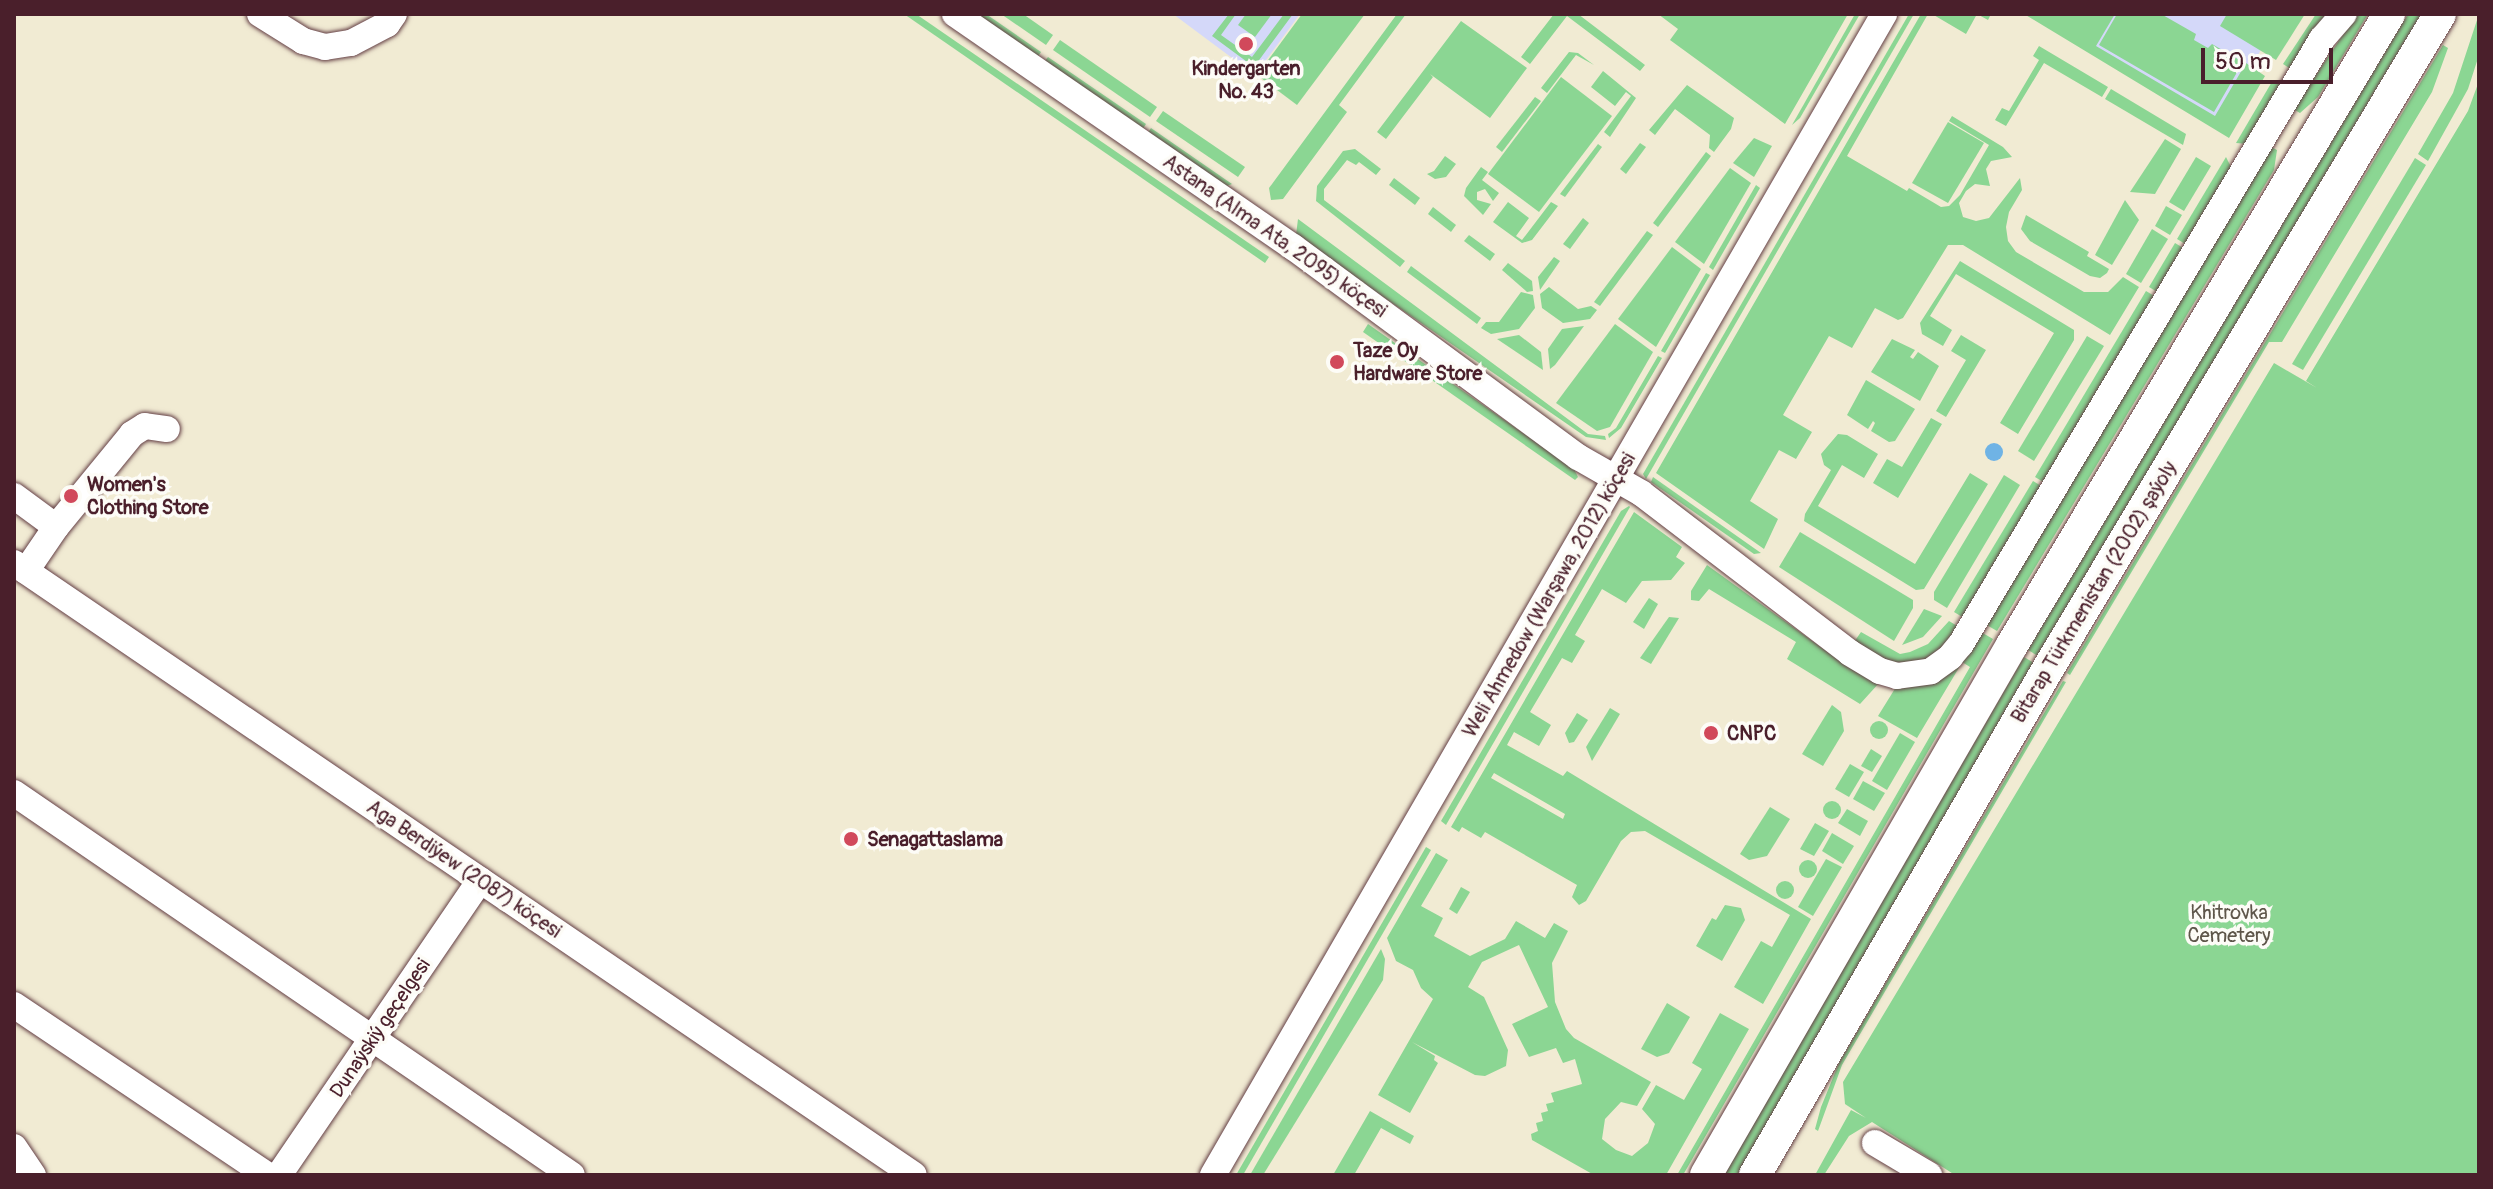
<!DOCTYPE html>
<html>
<head>
<meta charset="utf-8">
<style>
  body { margin:0 }
  #map { position:relative; width:2493px; height:1189px; overflow:hidden; background:#f1ebd3; font-family:Pangolin,sans-serif }
  div>[style] { position:absolute }
  [style*='--x'] { left:calc(var(--x)*1px); top:calc(var(--y)*1px); width:calc(var(--w)*1px); rotate:calc(var(--a)*1deg) }
  .built>* { inset:0; background:#d4d8f9 }
  .green>* { inset:0; background:#8bd693 }
  .round { border-radius:50% }
  .water>* { inset:0; background:#6fb3e5 }
  .roads { filter:drop-shadow(0 0 2px #633e44) drop-shadow(0 0 2px #633e44) }
  .minor>* { height:26px; margin:-13px; padding:0 13px; transform-origin:13px; border-radius:13px; background:#fff }
  .major>* { height:32px; margin:-16px; padding:0 16px; transform-origin:16px; border-radius:16px; background:#fff }
  .dots>* { width:22px; height:22px; translate:-50% -50%; box-sizing:border-box; border:4px solid #fdfcf7; border-radius:50% }
  span { translate:-50% -50%; white-space:nowrap; text-align:center; line-height:1.15; -webkit-text-stroke:7px #fdfcf7; paint-order:stroke }
  .poi-label { font-size:20px; color:#4a1f2b; font-weight:700 }
  .left { translate:0 -50%; text-align:left }
  .street-label { font-size:20px; color:#4a1f2b }
  .park-label { font-size:20px; color:#5e564a }
  .frame { position:absolute; inset:0; border:16px solid #4a1f2b; pointer-events:none }
  .scale { position:absolute; left:2201px; top:48px; width:132px; height:36px; box-sizing:border-box; border:4px solid #4a1f2b; border-top:0; padding-left:10px; font-size:24px; line-height:28px; white-space:nowrap; color:#4a1f2b; -webkit-text-stroke:6px #fdfcf7; paint-order:stroke }
</style>
</head>
<body>
<div id="map">
  <div class="built">
    <i style="clip-path:polygon(1173px 14px,1300px 14px,1255px 75px)"></i>
    <i style="clip-path:polygon(2099px 14px,2282px 14px,2218px 123px,2091px 49px)"></i>
  </div>
  <div class="green">
    <i style="clip-path:polygon(904px 14px,916px 14px,1269px 257px,1265px 263px)"></i>
    <i style="clip-path:polygon(974px 14px,986px 14px,1041px 52px,1037px 58px)"></i>
    <i style="clip-path:polygon(1001px 14px,1023px 14px,1053px 35px,1046px 45px)"></i>
    <i style="clip-path:polygon(1229px 14px,1236px 14px,1221px 35px,1252px 57px,1284px 14px,1293px 14px,1254px 67px,1212px 36px)"></i>
    <i style="clip-path:polygon(1246px 14px,1272px 14px,1255px 37px,1238px 25px)"></i>
    <i style="clip-path:polygon(1302px 14px,1365px 14px,1297px 105px,1257px 75px)"></i>
    <i style="clip-path:polygon(1397px 14px,1406px 14px,1339px 105px,1347px 112px,1283px 199px,1271px 200px,1269px 188px)"></i>
    <i style="clip-path:polygon(1554px 14px,1578px 14px,1645px 65px,1640px 71px,1567px 16px,1530px 64px,1521px 57px)"></i>
    <i style="clip-path:polygon(1658px 14px,1848px 14px,1785px 124px,1670px 40px,1678px 29px)"></i>
    <i style="clip-path:polygon(1855px 14px,1860px 14px,1800px 118px,1792px 125px)"></i>
    <i style="clip-path:polygon(1909px 14px,1914px 14px,1646px 479px,1643px 474px)"></i>
    <i style="clip-path:polygon(1921px 14px,1928px 14px,1847px 156px,1907px 191px,1909px 188px,1941px 207px,1949px 206px,1960px 195px,1989px 145px,1949px 121px,1952px 116px,2003px 147px,2012px 157px,1991px 161px,1986px 169px,1990px 186px,1975px 184px,1966px 191px,1959px 203px,1963px 217px,1976px 221px,1989px 218px,2020px 178px,2022px 190px,2009px 212px,2006px 227px,2008px 241px,2016px 252px,2084px 292px,2108px 292px,2123px 277px,2139px 287px,2110px 335px,1963px 245px,1948px 245px,1903px 318px,1898px 320px,1875px 308px,1852px 348px,1829px 336px,1783px 415px,1812px 432px,1796px 459px,1779px 450px,1750px 501px,1778px 519px,1764px 549px,1656px 473px)"></i>
    <i style="clip-path:polygon(1932px 14px,1991px 14px,1988px 20px,1977px 14px,1966px 34px)"></i>
    <i style="clip-path:polygon(2024px 14px,2115px 14px,2096px 46px,2215px 116px,2246px 63px,2265px 76px,2229px 138px)"></i>
    <i style="clip-path:polygon(2117px 14px,2161px 14px,2196px 34px,2194px 40px,2208px 48px,2212px 44px,2243px 62px,2214px 112px,2099px 45px)"></i>
    <i style="clip-path:polygon(2227px 14px,2305px 14px,2276px 60px,2220px 26px)"></i>
    <i style="clip-path:polygon(2316px 14px,2331px 14px,2291px 69px,2283px 64px)"></i>
    <i style="clip-path:polygon(2357px 14px,2368px 14px,2318px 97px,2300px 113px,2293px 109px)"></i>
    <i style="clip-path:polygon(2408px 14px,2421px 14px,2038px 656px,2028px 650px)"></i>
    <i style="clip-path:polygon(2479px 14px,2479px 55px,2468px 89px,2428px 161px,2418px 154px,2453px 93px)"></i>
    <i style="clip-path:polygon(1461px 21px,1527px 68px,1490px 118px,1430px 74px,1433px 77px,1386px 139px,1377px 132px)"></i>
    <i style="clip-path:polygon(1060px 40px,1157px 107px,1150px 117px,1053px 50px)"></i>
    <i style="clip-path:polygon(2443px 45px,2448px 48px,2432px 92px,2282px 342px,2269px 342px,2070px 675px,2067px 673px)"></i>
    <i style="clip-path:polygon(2039px 46px,2108px 87px,2102px 97px,2044px 63px,2006px 126px,1995px 120px,2002px 108px,2009px 111px,2039px 60px,2033px 56px)"></i>
    <i style="clip-path:polygon(1569px 52px,1578px 53px,1594px 65px,1576px 55px,1547px 93px,1541px 88px)"></i>
    <i style="clip-path:polygon(1048px 57px,1146px 124px,1142px 130px,1044px 62px)"></i>
    <i style="clip-path:polygon(1603px 71px,1636px 98px,1610px 137px,1604px 132px,1631px 96px,1626px 92px,1615px 106px,1591px 87px)"></i>
    <i style="clip-path:polygon(1561px 77px,1612px 116px,1539px 212px,1488px 174px)"></i>
    <i style="clip-path:polygon(2273px 80px,2283px 87px,2248px 144px,2236px 143px)"></i>
    <i style="clip-path:polygon(2479px 81px,2479px 1175px,1955px 1175px,1872px 1122px,1849px 1136px,1824px 1175px,1815px 1175px,1851px 1110px,1866px 1118px,1845px 1104px,1843px 1082px,2274px 363px,2317px 388px,2306px 381px,2468px 111px)"></i>
    <i style="clip-path:polygon(1687px 85px,1734px 118px,1731px 129px,1714px 152px,1709px 148px,1710px 135px,1675px 109px,1655px 135px,1649px 130px)"></i>
    <i style="clip-path:polygon(2111px 89px,2186px 134px,2183px 145px,2105px 99px)"></i>
    <i style="clip-path:polygon(1535px 97px,1541px 101px,1502px 152px,1496px 147px)"></i>
    <i style="clip-path:polygon(1163px 111px,1245px 167px,1238px 177px,1156px 121px)"></i>
    <i style="clip-path:polygon(1948px 122px,1984px 143px,1948px 203px,1912px 183px)"></i>
    <i style="clip-path:polygon(1151px 128px,1232px 184px,1224px 187px,1147px 134px)"></i>
    <i style="clip-path:polygon(1754px 138px,1772px 146px,1754px 177px,1733px 163px)"></i>
    <i style="clip-path:polygon(2165px 139px,2181px 149px,2155px 194px,2130px 192px)"></i>
    <i style="clip-path:polygon(1640px 143px,1646px 147px,1626px 174px,1620px 169px)"></i>
    <i style="clip-path:polygon(1598px 144px,1602px 147px,1565px 197px,1560px 194px)"></i>
    <i style="clip-path:polygon(2271px 147px,2277px 150px,2274px 170px,1997px 631px,1985px 624px)"></i>
    <i style="clip-path:polygon(1355px 149px,1381px 169px,1376px 175px,1359px 162px,1356px 165px,1347px 160px,1324px 189px,1324px 200px,1405px 261px,1400px 267px,1316px 201px,1317px 186px,1343px 151px)"></i>
    <i style="clip-path:polygon(1706px 152px,1711px 156px,1658px 227px,1653px 223px)"></i>
    <i style="clip-path:polygon(1445px 156px,1456px 164px,1446px 177px,1435px 179px,1427px 174px,1434px 171px)"></i>
    <i style="clip-path:polygon(2196px 157px,2211px 166px,2184px 211px,2169px 202px)"></i>
    <i style="clip-path:polygon(2226px 157px,2231px 167px,2187px 245px,2177px 239px)"></i>
    <i style="clip-path:polygon(2415px 158px,2426px 165px,2303px 370px,2292px 364px)"></i>
    <i style="clip-path:polygon(1481px 167px,1488px 172px,1482px 180px,1499px 193px,1493px 201px,1485px 189px,1477px 192px,1477px 200px,1491px 204px,1483px 215px,1464px 196px,1466px 188px)"></i>
    <i style="clip-path:polygon(1730px 168px,1751px 183px,1704px 264px,1675px 242px)"></i>
    <i style="clip-path:polygon(1394px 178px,1420px 198px,1415px 205px,1389px 185px)"></i>
    <i style="clip-path:polygon(1756px 185px,1760px 188px,1713px 270px,1709px 267px)"></i>
    <i style="clip-path:polygon(2125px 200px,2139px 220px,2112px 265px,2095px 255px)"></i>
    <i style="clip-path:polygon(1508px 202px,1529px 218px,1516px 236px,1522px 240px,1551px 202px,1558px 206px,1532px 240px,1522px 243px,1493px 222px)"></i>
    <i style="clip-path:polygon(2166px 206px,2182px 215px,2170px 235px,2155px 226px)"></i>
    <i style="clip-path:polygon(1433px 207px,1456px 225px,1451px 232px,1428px 214px)"></i>
    <i style="clip-path:polygon(2026px 215px,2089px 252px,2087px 256px,2109px 269px,2107px 273px,2100px 278px,2090px 276px,2030px 241px,2021px 229px)"></i>
    <i style="clip-path:polygon(1583px 218px,1589px 223px,1570px 249px,1563px 244px)"></i>
    <i style="clip-path:polygon(1298px 219px,1588px 434px,1605px 436px,1606px 440px,1586px 437px,1324px 256px,1296px 235px)"></i>
    <i style="clip-path:polygon(2152px 229px,2168px 239px,2141px 283px,2126px 274px)"></i>
    <i style="clip-path:polygon(1647px 231px,1653px 235px,1600px 306px,1594px 302px)"></i>
    <i style="clip-path:polygon(1469px 235px,1495px 254px,1490px 261px,1464px 241px)"></i>
    <i style="clip-path:polygon(2175px 243px,2185px 249px,2159px 293px,2149px 287px)"></i>
    <i style="clip-path:polygon(1672px 247px,1701px 269px,1656px 347px,1618px 319px)"></i>
    <i style="clip-path:polygon(1554px 257px,1560px 261px,1540px 290px,1538px 277px)"></i>
    <i style="clip-path:polygon(1960px 261px,2074px 330px,2074px 340px,2018px 434px,2000px 423px,2054px 333px,1956px 274px,1930px 316px,1952px 330px,1943px 346px,1922px 334px,1920px 323px)"></i>
    <i style="clip-path:polygon(1508px 263px,1532px 281px,1533px 291px,1527px 292px,1502px 270px)"></i>
    <i style="clip-path:polygon(1411px 266px,1481px 318px,1477px 324px,1407px 272px)"></i>
    <i style="clip-path:polygon(1706px 273px,1710px 275px,1665px 353px,1661px 351px)"></i>
    <i style="clip-path:polygon(1549px 287px,1578px 309px,1591px 306px,1597px 310px,1590px 319px,1563px 323px,1542px 308px,1540px 294px)"></i>
    <i style="clip-path:polygon(2146px 291px,2156px 297px,2045px 483px,2035px 477px)"></i>
    <i style="clip-path:polygon(1521px 292px,1533px 295px,1535px 308px,1519px 329px,1491px 334px,1481px 328px,1486px 322px,1499px 322px)"></i>
    <i style="clip-path:polygon(1368px 324px,1574px 469px,1578px 477px,1575px 480px,1363px 332px)"></i>
    <i style="clip-path:polygon(1615px 324px,1653px 352px,1610px 427px,1597px 431px,1556px 403px)"></i>
    <i style="clip-path:polygon(1584px 326px,1555px 365px,1550px 369px,1548px 349px,1562px 329px)"></i>
    <i style="clip-path:polygon(1519px 335px,1541px 352px,1543px 370px,1497px 339px)"></i>
    <i style="clip-path:polygon(1961px 335px,1986px 350px,1946px 417px,1936px 411px,1966px 360px,1951px 351px)"></i>
    <i style="clip-path:polygon(2087px 336px,2104px 346px,2034px 461px,2018px 451px)"></i>
    <i style="clip-path:polygon(1892px 339px,1915px 350px,1910px 357px,1913px 359px,1918px 352px,1939px 366px,1920px 401px,1871px 372px)"></i>
    <i style="clip-path:polygon(1658px 356px,1662px 358px,1621px 428px,1609px 438px,1608px 434px,1616px 428px)"></i>
    <i style="clip-path:polygon(1866px 380px,1915px 409px,1895px 441px,1889px 442px,1871px 431px,1875px 423px,1873px 421px,1868px 429px,1847px 415px)"></i>
    <i style="clip-path:polygon(1931px 418px,1942px 424px,1898px 498px,1873px 483px,1887px 459px,1902px 467px)"></i>
    <i style="clip-path:polygon(1838px 434px,1847px 435px,1878px 454px,1864px 478px,1842px 465px,1818px 506px,1915px 564px,1970px 473px,1988px 484px,1924px 589px,1916px 590px,1804px 521px,1805px 514px,1831px 470px,1824px 465px,1821px 454px)"></i>
    <i style="clip-path:polygon(2004px 475px,2020px 485px,1947px 608px,1934px 600px,1934px 592px)"></i>
    <i style="clip-path:polygon(1653px 477px,1761px 553px,1754px 554px,1651px 482px)"></i>
    <i style="clip-path:polygon(2033px 481px,2043px 487px,1964px 618px,1954px 612px)"></i>
    <i style="clip-path:polygon(1629px 506px,1630px 507px,1446px 825px,1441px 821px,1621px 511px)"></i>
    <i style="clip-path:polygon(evenodd,1634px 512px,1682px 547px,1676px 557px,1685px 563px,1671px 580px,1642px 581px,1626px 603px,1602px 589px,1575px 635px,1585px 641px,1572px 663px,1562px 658px,1530px 712px,1551px 725px,1539px 746px,1514px 732px,1507px 745px,1563px 776px,1567px 771px,1811px 919px,1763px 1004px,1734px 987px,1761px 941px,1772px 947px,1790px 915px,1645px 831px,1631px 832px,1621px 841px,1586px 901px,1579px 905px,1572px 897px,1577px 885px,1485px 832px,1481px 838px,1462px 827px,1459px 832px,1451px 827px,1634px 512px,1494px 773px,1565px 814px,1563px 819px,1491px 778px,1494px 773px)"></i>
    <i style="clip-path:polygon(1800px 532px,1913px 600px,1913px 608px,1894px 641px,1779px 567px)"></i>
    <i style="clip-path:polygon(1707px 565px,1840px 661px,1880px 682px,1860px 704px,1787px 659px,1796px 642px,1709px 589px,1699px 601px,1691px 600px,1691px 591px)"></i>
    <i style="clip-path:polygon(1649px 598px,1658px 604px,1644px 629px,1633px 622px)"></i>
    <i style="clip-path:polygon(1924px 609px,1942px 616px,1923px 637px,1902px 645px)"></i>
    <i style="clip-path:polygon(1669px 617px,1679px 618px,1651px 664px,1640px 658px)"></i>
    <i style="clip-path:polygon(1949px 621px,1959px 627px,1948px 643px,1922px 662px,1891px 663px,1854px 642px,1861px 632px,1900px 654px,1910px 652px,1928px 644px)"></i>
    <i style="clip-path:polygon(1981px 632px,1993px 639px,1683px 1175px,1677px 1175px,1970px 667px,1962px 662px)"></i>
    <i style="clip-path:polygon(2024px 657px,2034px 663px,1737px 1175px,1724px 1175px)"></i>
    <i style="clip-path:polygon(1957px 664px,1960px 666px,1917px 738px,1878px 716px,1896px 687px,1924px 684px)"></i>
    <i style="clip-path:polygon(2063px 681px,2066px 682px,1842px 1065px,1818px 1131px,1815px 1129px,1821px 1107px,1839px 1063px)"></i>
    <i style="clip-path:polygon(1832px 705px,1841px 712px,1844px 731px,1823px 766px,1802px 754px)"></i>
    <i style="clip-path:polygon(1610px 708px,1620px 714px,1592px 761px,1586px 747px)"></i>
    <i style="clip-path:polygon(1577px 713px,1588px 720px,1574px 742px,1569px 743px,1565px 733px)"></i>
    <i class="round" style="left:1870px;top:721px;width:18px;height:18px"></i>
    <i style="clip-path:polygon(1900px 733px,1915px 742px,1887px 790px,1872px 781px)"></i>
    <i style="clip-path:polygon(1871px 749px,1882px 756px,1872px 772px,1861px 766px)"></i>
    <i style="clip-path:polygon(1850px 764px,1864px 772px,1849px 797px,1835px 789px)"></i>
    <i style="clip-path:polygon(1863px 781px,1885px 793px,1874px 811px,1853px 799px)"></i>
    <i class="round" style="left:1823px;top:801px;width:18px;height:18px"></i>
    <i style="clip-path:polygon(1770px 807px,1790px 819px,1767px 856px,1749px 860px,1740px 854px)"></i>
    <i style="clip-path:polygon(1847px 809px,1868px 821px,1860px 836px,1838px 823px)"></i>
    <i style="clip-path:polygon(1815px 823px,1829px 831px,1814px 856px,1800px 849px)"></i>
    <i style="clip-path:polygon(1832px 833px,1854px 846px,1843px 864px,1822px 851px)"></i>
    <i style="clip-path:polygon(1426px 847px,1431px 850px,1243px 1175px,1236px 1175px)"></i>
    <i style="clip-path:polygon(1436px 853px,1448px 860px,1421px 906px,1443px 918px,1434px 936px,1470px 956px,1505px 939px,1516px 921px,1545px 938px,1554px 923px,1568px 931px,1552px 963px,1555px 1002px,1566px 1029px,1574px 1038px,1651px 1082px,1637px 1106px,1621px 1102px,1605px 1119px,1602px 1139px,1616px 1150px,1632px 1156px,1648px 1143px,1655px 1124px,1642px 1109px,1656px 1085px,1684px 1100px,1702px 1069px,1692px 1063px,1720px 1013px,1749px 1029px,1666px 1175px,1594px 1175px,1532px 1140px,1531px 1134px,1538px 1131px,1536px 1123px,1543px 1121px,1541px 1113px,1548px 1111px,1546px 1104px,1554px 1102px,1551px 1093px,1582px 1084px,1575px 1059px,1563px 1063px,1556px 1048px,1529px 1057px,1512px 1024px,1548px 1007px,1519px 945px,1482px 962px,1468px 987px,1484px 997px,1508px 1050px,1506px 1066px,1485px 1076px,1475px 1075px,1412px 1042px,1435px 1056px,1434px 1060px,1438px 1063px,1410px 1113px,1378px 1095px,1433px 999px,1421px 988px,1413px 970px,1396px 961px,1387px 938px)"></i>
    <i style="clip-path:polygon(1826px 859px,1842px 867px,1813px 916px,1798px 907px)"></i>
    <i class="round" style="left:1799px;top:860px;width:18px;height:18px"></i>
    <i class="round" style="left:1776px;top:881px;width:18px;height:18px"></i>
    <i style="clip-path:polygon(1461px 887px,1470px 892px,1457px 914px,1449px 909px)"></i>
    <i style="clip-path:polygon(1725px 905px,1741px 908px,1745px 920px,1722px 961px,1696px 946px,1712px 918px,1716px 920px)"></i>
    <i style="clip-path:polygon(1381px 949px,1385px 959px,1383px 980px,1263px 1175px,1250px 1175px)"></i>
    <i style="clip-path:polygon(1667px 1003px,1690px 1017px,1669px 1053px,1657px 1057px,1641px 1049px)"></i>
    <i style="clip-path:polygon(1370px 1111px,1414px 1136px,1410px 1144px,1381px 1128px,1354px 1175px,1333px 1175px)"></i>
  </div>
  <div class="water">
    <i class="round" style="left:1985px;top:443px;width:18px;height:18px"></i>
  </div>
  <div class="roads">
    <div class="minor">
      <i style="--x:260;--y:14;--w:51;--a:32.1"></i>
      <i style="--x:303;--y:41;--w:23;--a:15"></i>
      <i style="--x:325;--y:47;--w:26;--a:-9"></i>
      <i style="--x:351;--y:43;--w:41;--a:-27.8"></i>
      <i style="--x:387;--y:24;--w:12;--a:-55"></i>
      <i style="--x:955;--y:14;--w:411;--a:34.6"></i>
      <i style="--x:1293;--y:247;--w:354;--a:36.4"></i>
      <i style="--x:1578;--y:457;--w:73;--a:29.7"></i>
      <i style="--x:1641;--y:493;--w:263;--a:37.4"></i>
      <i style="--x:1850;--y:653;--w:35;--a:31"></i>
      <i style="--x:1880;--y:671;--w:18;--a:16"></i>
      <i style="--x:1897;--y:676;--w:34;--a:-8"></i>
      <i style="--x:1931;--y:671;--w:24;--a:-36"></i>
      <i style="--x:1950;--y:657;--w:17;--a:-50"></i>
      <i style="--x:1961;--y:644;--w:705;--a:-59.18"></i>
      <i style="--x:2322;--y:39;--w:33;--a:-49"></i>
      <i style="--x:14;--y:496;--w:52;--a:36.4"></i>
      <i style="--x:14;--y:563;--w:1088;--a:34.22"></i>
      <i style="--x:26;--y:571;--w:53;--a:-55.7"></i>
      <i style="--x:56;--y:527;--w:120;--a:-50.7"></i>
      <i style="--x:132;--y:434;--w:15;--a:-32"></i>
      <i style="--x:145;--y:426;--w:22;--a:8"></i>
      <i style="--x:14;--y:793;--w:676;--a:34.4"></i>
      <i style="--x:14;--y:1005;--w:305;--a:33.9"></i>
      <i style="--x:1875;--y:1143;--w:63;--a:30.7"></i>
      <i style="--x:14;--y:1147;--w:34;--a:56"></i>
      <i style="--x:279;--y:1175;--w:357;--a:-55.7"></i>
      <i style="--x:1213;--y:1175;--w:1341;--a:-59.97"></i>
    </div>
    <div class="major">
      <i style="--x:1706;--y:1175;--w:612;--a:-60"></i>
      <i style="--x:2012;--y:645;--w:735;--a:-59.14"></i>
      <i style="--x:1755;--y:1175;--w:587;--a:-59.94"></i>
      <i style="--x:2049;--y:667;--w:761;--a:-59.09"></i>
    </div>
  </div>
  <div class="dots">
    <i style="left:1246px;top:44px;background:#d1495b"></i>
    <i style="left:1337px;top:362px;background:#d1495b"></i>
    <i style="left:71px;top:496px;background:#d1495b"></i>
    <i style="left:1711px;top:733px;background:#d1495b"></i>
    <i style="left:851px;top:839px;background:#d1495b"></i>
  </div>
  <div class="poi-label">
    <span style="left:1246px;top:80px">Kindergarten<br>No. 43</span>
    <span class="left" style="left:1353px;top:362px">Taze Oy<br>Hardware Store</span>
    <span class="left" style="left:87px;top:496px">Women's<br>Clothing Store</span>
    <span class="left" style="left:1727px;top:733px">CNPC</span>
    <span class="left" style="left:867px;top:839px">Senagattaslama</span>
  </div>
  <div class="street-label">
    <span style="left:1275px;top:236px;rotate:35deg">Astana (Alma Ata, 2095) köçesi</span>
    <span style="left:2094px;top:592px;rotate:-59deg">Bitarap Türkmenistan (2002) şaýoly</span>
    <span style="left:1549px;top:595px;rotate:-60deg">Weli Ahmedow (Warşawa, 2012) köçesi</span>
    <span style="left:464px;top:869px;rotate:34deg">Aga Berdiýew (2087) köçesi</span>
    <span style="left:380px;top:1028px;rotate:-56deg">Dunaýskiý geçelgesi</span>
  </div>
  <div class="park-label">
    <span style="left:2229px;top:924px">Khitrovka<br>Cemetery</span>
  </div>
  <div class="frame"></div>
  <div class="scale">50 m</div>
</div>
</body>
</html>
